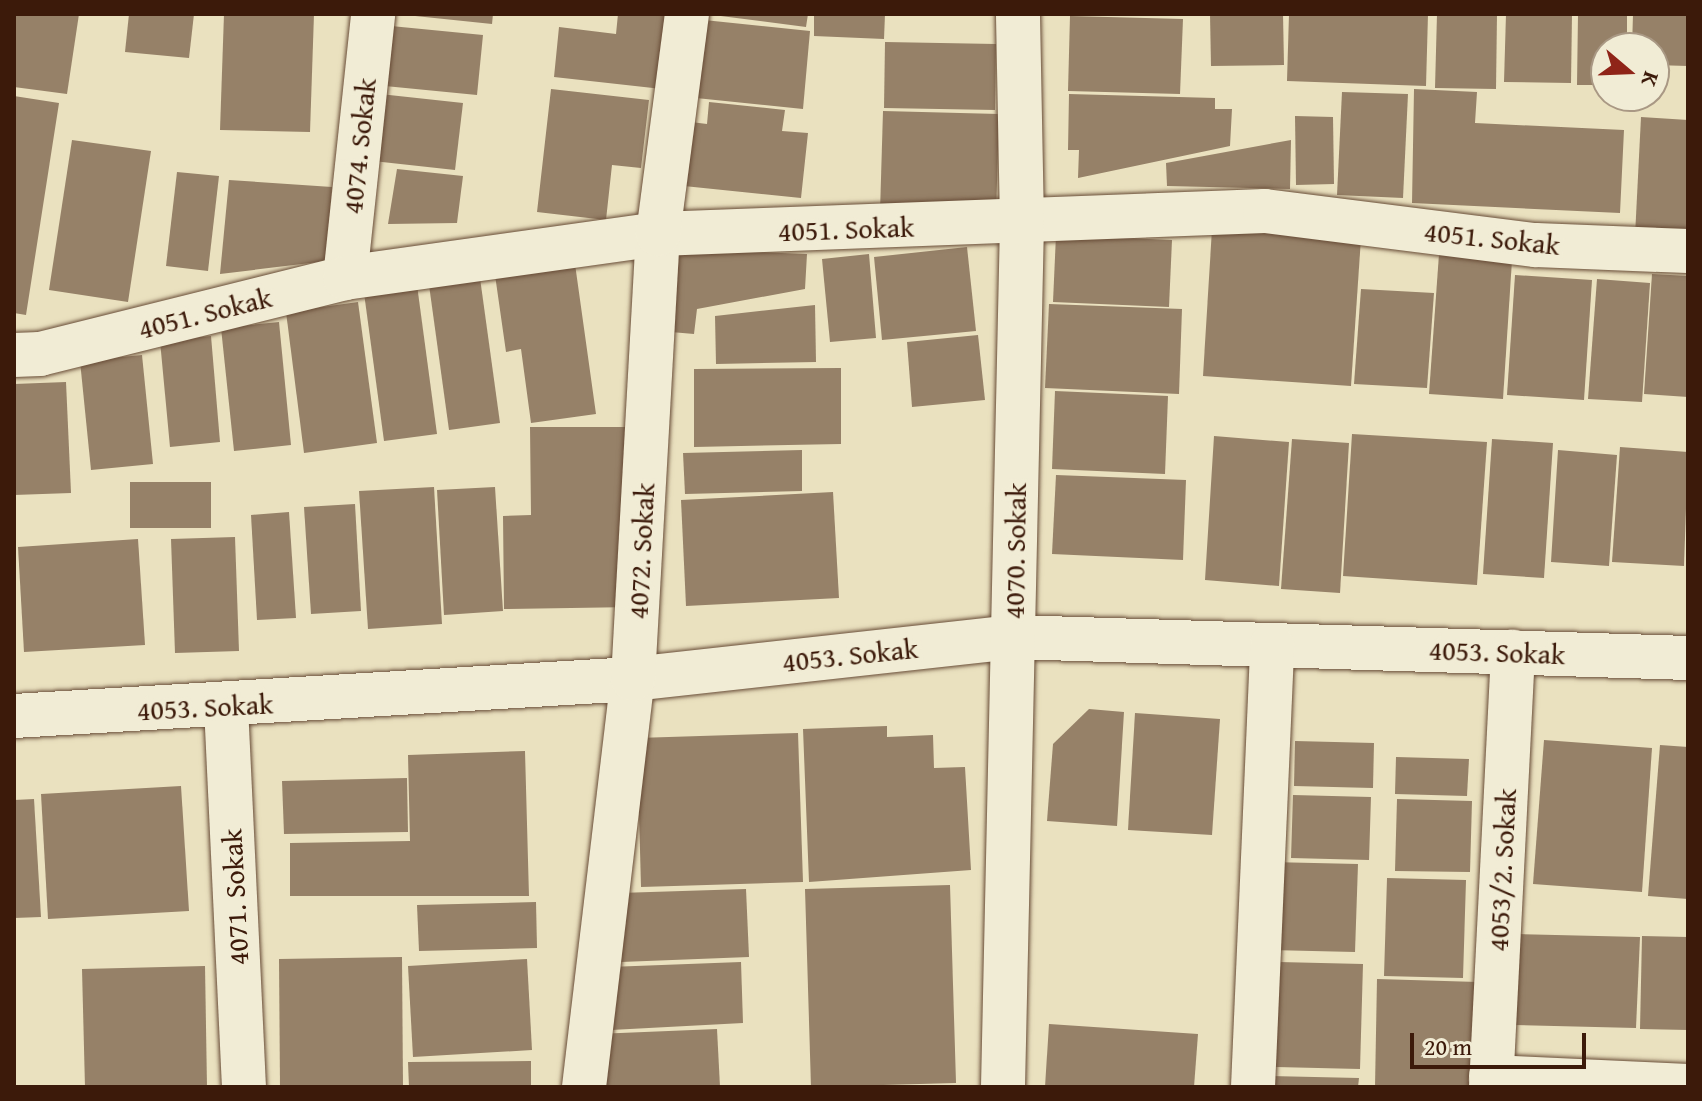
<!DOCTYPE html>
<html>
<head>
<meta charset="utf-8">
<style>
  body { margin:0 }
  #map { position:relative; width:1702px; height:1101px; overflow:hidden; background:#eae1bf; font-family:"Gentium Book Plus",serif }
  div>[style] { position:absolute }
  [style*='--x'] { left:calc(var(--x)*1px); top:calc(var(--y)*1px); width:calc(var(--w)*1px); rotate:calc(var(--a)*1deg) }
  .building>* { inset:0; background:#968168 }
  .roads { filter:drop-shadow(0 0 2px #684c37) drop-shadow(0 0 2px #684c37) }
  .minor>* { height:44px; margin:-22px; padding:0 22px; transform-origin:22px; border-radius:22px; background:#f1ecd5 }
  span { translate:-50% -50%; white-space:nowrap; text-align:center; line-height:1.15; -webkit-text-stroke:8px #f1ecd5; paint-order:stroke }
  .street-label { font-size:28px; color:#3c1a0a }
  .frame { position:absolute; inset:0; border:16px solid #3c1a0a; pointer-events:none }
  .north { position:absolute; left:1590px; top:32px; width:80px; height:80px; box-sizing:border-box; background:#f1ecd5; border:2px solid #a99884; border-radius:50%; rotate:109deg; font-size:22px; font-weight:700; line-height:32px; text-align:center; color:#3c1a0a }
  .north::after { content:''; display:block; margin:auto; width:28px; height:36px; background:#8f2418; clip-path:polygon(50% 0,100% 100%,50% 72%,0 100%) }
  .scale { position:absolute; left:1410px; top:1033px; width:176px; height:36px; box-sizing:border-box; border:4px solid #3c1a0a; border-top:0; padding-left:10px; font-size:24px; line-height:28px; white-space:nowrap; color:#3c1a0a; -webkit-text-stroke:6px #f1ecd5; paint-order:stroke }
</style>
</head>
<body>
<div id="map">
  <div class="building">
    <i style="clip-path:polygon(14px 14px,79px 14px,67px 94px,14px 87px)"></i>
    <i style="clip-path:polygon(129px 14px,194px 14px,189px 58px,125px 52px)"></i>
    <i style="clip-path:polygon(224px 14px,314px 14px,310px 132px,220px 130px)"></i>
    <i style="clip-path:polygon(396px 14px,493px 14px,492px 24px)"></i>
    <i style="clip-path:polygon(618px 14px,671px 14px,662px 89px,554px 77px,559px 27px,616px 34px)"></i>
    <i style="clip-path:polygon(705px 14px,808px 14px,806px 27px)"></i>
    <i style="clip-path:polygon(814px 14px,885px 14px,884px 39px,814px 36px)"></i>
    <i style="clip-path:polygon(1210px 14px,1283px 14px,1284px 65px,1211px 66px)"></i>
    <i style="clip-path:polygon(1289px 14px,1428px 14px,1426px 86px,1287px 81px)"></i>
    <i style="clip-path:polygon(1437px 14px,1497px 14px,1496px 89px,1435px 88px)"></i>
    <i style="clip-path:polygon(1506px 14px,1572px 14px,1571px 83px,1504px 82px)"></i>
    <i style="clip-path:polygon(1578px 14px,1627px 14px,1627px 48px,1606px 48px,1606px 85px,1577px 85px)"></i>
    <i style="clip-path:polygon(1633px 14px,1688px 14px,1688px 66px,1654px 65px,1654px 48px,1632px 48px)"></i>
    <i style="clip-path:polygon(1070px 16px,1183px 19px,1180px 94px,1068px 91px)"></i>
    <i style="clip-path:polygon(704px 20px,810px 31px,803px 109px,696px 98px)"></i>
    <i style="clip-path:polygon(391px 26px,483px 35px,477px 95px,385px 86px)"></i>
    <i style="clip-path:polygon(885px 42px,996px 44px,995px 110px,884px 108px)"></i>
    <i style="clip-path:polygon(551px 89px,649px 100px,641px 168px,612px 165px,606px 220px,537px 212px)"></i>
    <i style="clip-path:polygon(1414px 89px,1477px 92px,1475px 123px,1624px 130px,1620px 213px,1412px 203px)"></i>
    <i style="clip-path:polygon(1342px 92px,1408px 94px,1403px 198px,1337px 195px)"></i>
    <i style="clip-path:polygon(380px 94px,463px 103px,455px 170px,373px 161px)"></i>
    <i style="clip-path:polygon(1069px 94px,1215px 98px,1215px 109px,1232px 109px,1230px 146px,1078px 178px,1079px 150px,1068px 150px)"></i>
    <i style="clip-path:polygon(14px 96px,59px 103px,26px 315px,14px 313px)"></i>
    <i style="clip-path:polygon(709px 102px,785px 110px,782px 131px,808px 133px,801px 198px,684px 186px,691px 122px,707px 124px)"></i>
    <i style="clip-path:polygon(883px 111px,999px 114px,996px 215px,880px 212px)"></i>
    <i style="clip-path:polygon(1295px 116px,1333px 117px,1334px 184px,1296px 185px)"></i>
    <i style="clip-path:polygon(1641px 117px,1688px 120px,1688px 238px,1635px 236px)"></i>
    <i style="clip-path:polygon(72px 140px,151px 151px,128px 302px,49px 290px)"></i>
    <i style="clip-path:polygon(1291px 140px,1290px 189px,1167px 186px,1166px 163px)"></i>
    <i style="clip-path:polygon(397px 169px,463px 176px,457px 223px,388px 224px)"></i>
    <i style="clip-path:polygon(177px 172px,219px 176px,208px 271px,166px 266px)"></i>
    <i style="clip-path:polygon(229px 180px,332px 187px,327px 261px,220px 274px)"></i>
    <i style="clip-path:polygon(1212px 229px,1361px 238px,1351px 386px,1203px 376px)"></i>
    <i style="clip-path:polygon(1056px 235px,1172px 240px,1169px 307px,1053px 302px)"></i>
    <i style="clip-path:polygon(967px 247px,976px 331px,882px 340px,874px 257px)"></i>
    <i style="clip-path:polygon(680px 249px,807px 254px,805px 289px,697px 309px,694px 334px,671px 332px)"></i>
    <i style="clip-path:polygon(869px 254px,876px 338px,830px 342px,822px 259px)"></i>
    <i style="clip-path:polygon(1439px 254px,1512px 260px,1503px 399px,1429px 394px)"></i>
    <i style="clip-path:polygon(575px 264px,596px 414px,531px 423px,521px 349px,506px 352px,495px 275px)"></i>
    <i style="clip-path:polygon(1652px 274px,1688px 276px,1688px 397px,1644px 394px)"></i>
    <i style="clip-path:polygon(1515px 275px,1592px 280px,1584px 400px,1507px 395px)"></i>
    <i style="clip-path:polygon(480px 278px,500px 423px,449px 430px,429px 285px)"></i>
    <i style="clip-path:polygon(1597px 279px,1650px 283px,1642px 402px,1588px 399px)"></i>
    <i style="clip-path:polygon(417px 285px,437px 434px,384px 441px,364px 293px)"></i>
    <i style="clip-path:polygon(1361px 289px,1434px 293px,1427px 388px,1354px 384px)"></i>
    <i style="clip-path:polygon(358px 302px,377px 443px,304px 453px,286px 312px)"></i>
    <i style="clip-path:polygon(1049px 304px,1182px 309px,1179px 394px,1045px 388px)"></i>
    <i style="clip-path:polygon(815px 305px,816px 362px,716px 364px,715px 316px)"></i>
    <i style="clip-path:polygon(279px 322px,291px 445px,234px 451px,221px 328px)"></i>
    <i style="clip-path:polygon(978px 335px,985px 400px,912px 407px,907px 342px)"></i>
    <i style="clip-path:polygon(211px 336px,220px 442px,170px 447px,160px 341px)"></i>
    <i style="clip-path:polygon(142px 355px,153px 464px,91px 470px,80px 361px)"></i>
    <i style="clip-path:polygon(841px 368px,841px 444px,694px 447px,694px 369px)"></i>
    <i style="clip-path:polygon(66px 382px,71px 493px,14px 495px,14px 384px)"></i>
    <i style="clip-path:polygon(1055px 391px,1168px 396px,1165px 474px,1052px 469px)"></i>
    <i style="clip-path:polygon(530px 427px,632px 427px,634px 607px,504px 609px,503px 516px,531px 515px)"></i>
    <i style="clip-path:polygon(1352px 434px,1487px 442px,1477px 585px,1343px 576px)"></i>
    <i style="clip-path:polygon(1214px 436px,1289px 442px,1279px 586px,1205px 580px)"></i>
    <i style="clip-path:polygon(1292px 439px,1349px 443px,1340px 593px,1281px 589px)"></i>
    <i style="clip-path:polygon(1492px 439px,1553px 443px,1544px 578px,1483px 574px)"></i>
    <i style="clip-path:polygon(1620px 447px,1688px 452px,1684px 566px,1612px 562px)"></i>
    <i style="clip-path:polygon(802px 450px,802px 491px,685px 494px,683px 453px)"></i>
    <i style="clip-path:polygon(1558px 450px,1617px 455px,1609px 566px,1551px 562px)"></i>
    <i style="clip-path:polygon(1056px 475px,1186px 480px,1183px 560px,1052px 554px)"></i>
    <i style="clip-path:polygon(130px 482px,211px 482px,211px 528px,130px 528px)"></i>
    <i style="clip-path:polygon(434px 487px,442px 624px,368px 629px,359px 491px)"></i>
    <i style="clip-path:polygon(495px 487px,503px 611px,444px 615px,437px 490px)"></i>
    <i style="clip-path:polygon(833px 492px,839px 598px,686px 606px,681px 500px)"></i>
    <i style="clip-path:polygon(355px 504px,361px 611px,311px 614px,304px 507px)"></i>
    <i style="clip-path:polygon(289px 512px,296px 618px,257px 620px,251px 515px)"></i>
    <i style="clip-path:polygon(235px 537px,239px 651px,175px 653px,171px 539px)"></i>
    <i style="clip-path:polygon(138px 539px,145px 645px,24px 652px,18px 547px)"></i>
    <i style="clip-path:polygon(1089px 709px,1124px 712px,1117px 826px,1047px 821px,1053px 744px)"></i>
    <i style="clip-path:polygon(1135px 713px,1220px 719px,1212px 835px,1128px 830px)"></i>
    <i style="clip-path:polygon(887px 726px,887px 737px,933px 735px,934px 768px,965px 767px,971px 870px,809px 882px,803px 729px)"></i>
    <i style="clip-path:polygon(798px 733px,803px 882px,641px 887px,637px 738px)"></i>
    <i style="clip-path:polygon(1544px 740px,1652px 748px,1642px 892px,1533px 884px)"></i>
    <i style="clip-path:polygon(1295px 741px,1374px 743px,1373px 788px,1294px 786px)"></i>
    <i style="clip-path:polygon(1660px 745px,1688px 747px,1688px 899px,1648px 896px)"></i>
    <i style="clip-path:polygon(525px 751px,529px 896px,290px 896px,290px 843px,410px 841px,408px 755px)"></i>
    <i style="clip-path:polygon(1396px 757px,1469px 759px,1467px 796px,1395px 794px)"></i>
    <i style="clip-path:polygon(407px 778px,408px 832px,284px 834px,282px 781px)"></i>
    <i style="clip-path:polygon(181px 786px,189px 911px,48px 919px,41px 794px)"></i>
    <i style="clip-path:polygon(1293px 795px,1371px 797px,1369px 860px,1291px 858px)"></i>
    <i style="clip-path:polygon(34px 799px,41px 917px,14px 918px,14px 800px)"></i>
    <i style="clip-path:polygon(1397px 799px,1472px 801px,1470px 872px,1395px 871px)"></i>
    <i style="clip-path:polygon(1268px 862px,1358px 864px,1355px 952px,1265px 950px)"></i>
    <i style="clip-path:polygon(1387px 878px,1466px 880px,1463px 978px,1384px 976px)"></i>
    <i style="clip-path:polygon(950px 885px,956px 1083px,811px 1087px,805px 889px)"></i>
    <i style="clip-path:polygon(746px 889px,749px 957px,621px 962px,619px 893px)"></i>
    <i style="clip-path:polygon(536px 902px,537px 948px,419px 951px,417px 905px)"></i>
    <i style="clip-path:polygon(1517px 934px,1640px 937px,1636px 1028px,1514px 1025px)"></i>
    <i style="clip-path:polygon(1642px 936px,1688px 937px,1688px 1030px,1640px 1029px)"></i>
    <i style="clip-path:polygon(402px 957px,403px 1087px,280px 1087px,279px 959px)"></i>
    <i style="clip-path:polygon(527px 959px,532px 1050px,413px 1057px,408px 966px)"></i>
    <i style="clip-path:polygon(741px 962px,743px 1023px,611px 1030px,609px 967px)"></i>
    <i style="clip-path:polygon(1279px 962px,1363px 964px,1360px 1069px,1276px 1067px)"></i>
    <i style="clip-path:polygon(205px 966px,207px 1087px,85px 1087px,82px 969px)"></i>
    <i style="clip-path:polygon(1377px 979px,1478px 982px,1475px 1087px,1375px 1087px)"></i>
    <i style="clip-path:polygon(1049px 1024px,1198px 1034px,1194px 1087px,1045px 1087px)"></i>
    <i style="clip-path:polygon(717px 1029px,720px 1087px,598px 1087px,596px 1034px)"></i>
    <i style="clip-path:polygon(531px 1061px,531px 1087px,409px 1087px,408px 1062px)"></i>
    <i style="clip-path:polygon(1268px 1076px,1359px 1078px,1358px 1087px,1268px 1087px)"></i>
  </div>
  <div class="roads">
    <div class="minor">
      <i style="--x:345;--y:278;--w:265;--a:-83.9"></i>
      <i style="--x:14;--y:355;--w:26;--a:-2"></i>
      <i style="--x:40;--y:354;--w:314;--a:-14"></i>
      <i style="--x:345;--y:278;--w:316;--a:-8"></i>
      <i style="--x:658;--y:234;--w:607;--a:-2.17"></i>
      <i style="--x:1265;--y:211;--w:273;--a:7.2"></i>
      <i style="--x:1536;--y:245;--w:152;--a:2.3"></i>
      <i style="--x:226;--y:706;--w:381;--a:87.3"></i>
      <i style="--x:14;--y:716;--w:620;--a:-3.42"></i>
      <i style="--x:633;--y:679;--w:382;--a:-6.3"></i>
      <i style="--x:1013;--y:637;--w:675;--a:1.78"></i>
      <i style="--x:1491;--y:1077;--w:197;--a:2.6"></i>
      <i style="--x:584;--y:1087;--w:411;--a:-83.2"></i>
      <i style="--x:633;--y:679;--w:446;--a:-86.8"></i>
      <i style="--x:658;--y:234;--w:222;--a:-82.5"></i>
      <i style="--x:1003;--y:1087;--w:863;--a:-88.74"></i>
      <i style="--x:1022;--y:224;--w:210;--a:-91.1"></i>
      <i style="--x:1253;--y:1087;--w:442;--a:-87.5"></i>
      <i style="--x:1491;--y:1087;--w:436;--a:-87.1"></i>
    </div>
  </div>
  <div class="street-label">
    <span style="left:359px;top:146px;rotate:-84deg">4074. Sokak</span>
    <span style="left:846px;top:229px;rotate:-2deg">4051. Sokak</span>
    <span style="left:1492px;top:238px;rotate:6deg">4051. Sokak</span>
    <span style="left:205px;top:313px;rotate:-14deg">4051. Sokak</span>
    <span style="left:641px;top:551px;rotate:-87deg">4072. Sokak</span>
    <span style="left:1015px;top:551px;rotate:-89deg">4070. Sokak</span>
    <span style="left:1497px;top:652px;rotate:2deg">4053. Sokak</span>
    <span style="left:850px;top:655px;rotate:-6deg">4053. Sokak</span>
    <span style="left:205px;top:707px;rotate:-3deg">4053. Sokak</span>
    <span style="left:1502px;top:870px;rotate:-87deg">4053/2. Sokak</span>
    <span style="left:235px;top:897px;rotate:-93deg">4071. Sokak</span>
  </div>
  <div class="frame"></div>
  <div class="north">K</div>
  <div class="scale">20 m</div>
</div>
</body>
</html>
